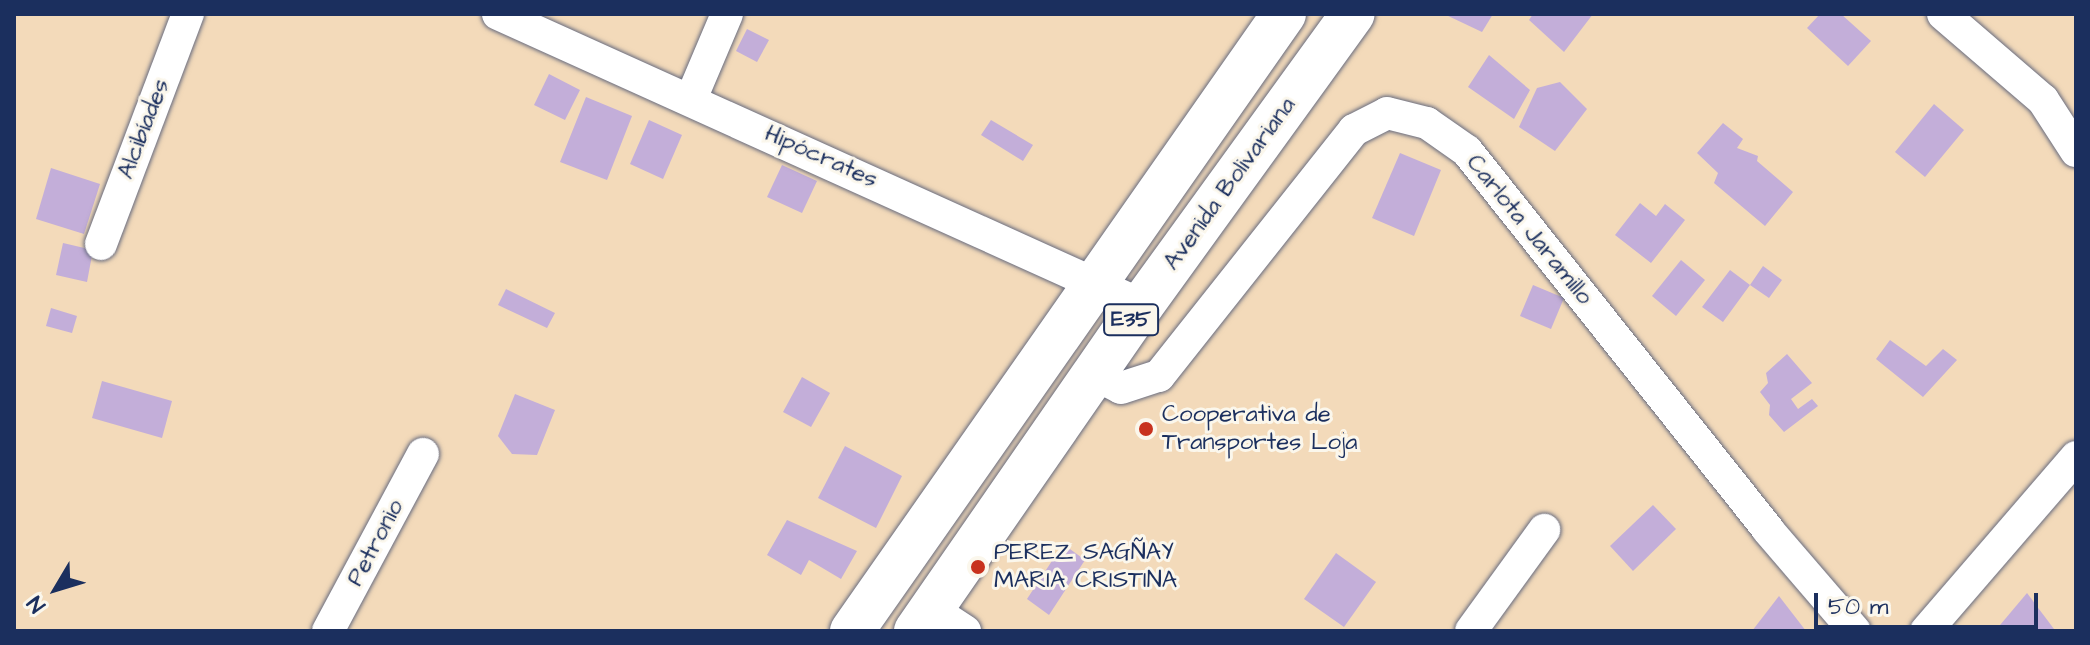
<!DOCTYPE html>
<html>
<head>
<meta charset="utf-8">
<style>
  body { margin:0 }
  #map { position:relative; width:2090px; height:645px; overflow:hidden; background:#f3daba; font-family:"Architects Daughter",sans-serif }
  div>[style] { position:absolute }
  [style*='--x'] { left:calc(var(--x)*1px); top:calc(var(--y)*1px); width:calc(var(--w)*1px); rotate:calc(var(--a)*1deg) }
  .building>* { inset:0; background:#c3aed9 }
  .roads { filter:drop-shadow(0 0 2px #676b7e) drop-shadow(0 0 2px #676b7e) }
  .street>* { height:32px; margin:-16px; padding:0 16px; transform-origin:16px; border-radius:16px; background:#fff }
  .highway>* { height:44px; margin:-22px; padding:0 22px; transform-origin:22px; border-radius:22px; background:#fff }
  .dots>* { width:22px; height:22px; translate:-50% -50%; box-sizing:border-box; border:4px solid #fbf7ec; border-radius:50% }
  span { translate:-50% -50%; white-space:nowrap; text-align:center; line-height:1.15; -webkit-text-stroke:6px #fbf7ec; paint-order:stroke }
  .shield-label span { padding:2px 6px; background:#fbf7ec; border:2px solid; border-radius:6px; -webkit-text-stroke-width:0 }
  .shield-label { font-size:22px; color:#1b2f5e; font-weight:700 }
  .street-label { font-size:24px; color:#1b2f5e }
  .poi-label { font-size:24px; color:#1b2f5e }
  .left { translate:0 -50%; text-align:left }
  .frame { position:absolute; inset:0; border:16px solid #1b2f5e; pointer-events:none }
  .north { position:absolute; left:16px; top:549px; width:80px; height:80px; -webkit-text-stroke:6px #fbf7ec; paint-order:stroke; rotate:232deg; font-size:22px; font-weight:700; line-height:32px; text-align:center; color:#1b2f5e }
  .north::after { content:''; display:block; margin:auto; width:28px; height:36px; background:#1b2f5e; clip-path:polygon(50% 0,100% 100%,50% 72%,0 100%) }
  .scale { position:absolute; left:1814px; top:593px; width:224px; height:36px; box-sizing:border-box; border:4px solid #1b2f5e; border-top:0; padding-left:10px; font-size:24px; line-height:28px; white-space:nowrap; color:#1b2f5e; -webkit-text-stroke:6px #fbf7ec; paint-order:stroke }
</style>
</head>
<body>
<div id="map">
  <div class="building">
    <i style="clip-path:polygon(1444px 14px,1493px 14px,1482px 32px)"></i>
    <i style="clip-path:polygon(1533px 14px,1593px 14px,1564px 52px,1529px 20px)"></i>
    <i style="clip-path:polygon(1820px 14px,1841px 14px,1871px 41px,1848px 66px,1807px 28px)"></i>
    <i style="clip-path:polygon(747px 29px,769px 40px,757px 62px,736px 51px)"></i>
    <i style="clip-path:polygon(1489px 55px,1530px 90px,1514px 119px,1468px 87px)"></i>
    <i style="clip-path:polygon(549px 74px,580px 90px,565px 120px,534px 105px)"></i>
    <i style="clip-path:polygon(1560px 82px,1587px 109px,1555px 151px,1519px 127px,1537px 88px)"></i>
    <i style="clip-path:polygon(586px 97px,632px 116px,607px 180px,560px 162px)"></i>
    <i style="clip-path:polygon(1934px 104px,1964px 130px,1925px 177px,1895px 152px)"></i>
    <i style="clip-path:polygon(649px 120px,682px 135px,663px 179px,630px 164px)"></i>
    <i style="clip-path:polygon(991px 120px,1033px 145px,1023px 161px,981px 135px)"></i>
    <i style="clip-path:polygon(1723px 123px,1743px 139px,1737px 148px,1758px 156px,1757px 161px,1793px 192px,1765px 226px,1714px 183px,1718px 173px,1697px 153px)"></i>
    <i style="clip-path:polygon(1400px 153px,1441px 170px,1414px 236px,1372px 218px)"></i>
    <i style="clip-path:polygon(782px 165px,817px 181px,802px 213px,767px 197px)"></i>
    <i style="clip-path:polygon(51px 168px,100px 184px,84px 234px,36px 219px)"></i>
    <i style="clip-path:polygon(1640px 203px,1656px 216px,1665px 204px,1685px 220px,1651px 263px,1615px 235px)"></i>
    <i style="clip-path:polygon(63px 243px,93px 250px,87px 282px,56px 275px)"></i>
    <i style="clip-path:polygon(1681px 260px,1705px 280px,1676px 316px,1652px 296px)"></i>
    <i style="clip-path:polygon(1763px 266px,1782px 280px,1769px 298px,1750px 285px,1723px 322px,1702px 307px,1730px 270px,1750px 285px)"></i>
    <i style="clip-path:polygon(1533px 285px,1564px 298px,1551px 329px,1520px 316px)"></i>
    <i style="clip-path:polygon(506px 289px,555px 313px,547px 328px,498px 305px)"></i>
    <i style="clip-path:polygon(51px 308px,77px 316px,72px 333px,46px 326px)"></i>
    <i style="clip-path:polygon(1890px 340px,1926px 366px,1943px 349px,1957px 360px,1923px 397px,1876px 359px)"></i>
    <i style="clip-path:polygon(1787px 354px,1812px 383px,1791px 399px,1798px 409px,1812px 399px,1818px 406px,1784px 432px,1769px 415px,1770px 405px,1760px 392px,1768px 383px,1766px 373px)"></i>
    <i style="clip-path:polygon(802px 377px,830px 393px,811px 427px,783px 412px)"></i>
    <i style="clip-path:polygon(102px 381px,172px 401px,162px 438px,92px 418px)"></i>
    <i style="clip-path:polygon(515px 394px,555px 410px,537px 455px,512px 454px,498px 436px)"></i>
    <i style="clip-path:polygon(845px 446px,902px 476px,876px 528px,818px 498px)"></i>
    <i style="clip-path:polygon(1653px 505px,1676px 529px,1633px 571px,1610px 546px)"></i>
    <i style="clip-path:polygon(787px 520px,857px 551px,841px 579px,809px 560px,801px 575px,767px 555px)"></i>
    <i style="clip-path:polygon(1063px 544px,1085px 560px,1049px 615px,1027px 599px)"></i>
    <i style="clip-path:polygon(1336px 553px,1376px 582px,1344px 627px,1304px 599px)"></i>
    <i style="clip-path:polygon(2027px 593px,2054px 629px,1995px 631px)"></i>
    <i style="clip-path:polygon(1779px 596px,1806px 631px,1752px 631px)"></i>
  </div>
  <div class="roads">
    <div class="street">
      <i style="--x:498;--y:14;--w:707;--a:24.32"></i>
      <i style="--x:1943;--y:14;--w:132;--a:40.7"></i>
      <i style="--x:2043;--y:100;--w:61;--a:57.1"></i>
      <i style="--x:691;--y:99;--w:92;--a:-67"></i>
      <i style="--x:101;--y:244;--w:246;--a:-69.3"></i>
      <i style="--x:1094;--y:374;--w:30;--a:27"></i>
      <i style="--x:1121;--y:388;--w:40;--a:-18"></i>
      <i style="--x:1159;--y:376;--w:314;--a:-51.6"></i>
      <i style="--x:1354;--y:130;--w:37;--a:-27"></i>
      <i style="--x:1387;--y:113;--w:41;--a:14"></i>
      <i style="--x:1427;--y:123;--w:49;--a:35"></i>
      <i style="--x:1467;--y:151;--w:484;--a:51.5"></i>
      <i style="--x:1768;--y:530;--w:133;--a:49.3"></i>
      <i style="--x:930;--y:608;--w:42;--a:33.3"></i>
      <i style="--x:328;--y:631;--w:201;--a:-61.8"></i>
      <i style="--x:1471;--y:631;--w:125;--a:-54.1"></i>
      <i style="--x:1926;--y:631;--w:230;--a:-49.2"></i>
    </div>
    <div class="highway">
      <i style="--x:852;--y:631;--w:753;--a:-55"></i>
      <i style="--x:916;--y:631;--w:397;--a:-55.3"></i>
      <i style="--x:1142;--y:305;--w:359;--a:-54.1"></i>
    </div>
  </div>
  <div class="dots">
    <i style="left:1146px;top:429px;background:#c8321e"></i>
    <i style="left:978px;top:567px;background:#c8321e"></i>
  </div>
  <div class="shield-label">
    <span style="left:1131px;top:320px">E35</span>
  </div>
  <div class="street-label">
    <span style="left:144px;top:129px;rotate:-69deg">Alcibíades</span>
    <span style="left:821px;top:157px;rotate:24deg">Hipócrates</span>
    <span style="left:1230px;top:184px;rotate:-54deg">Avenida Bolivariana</span>
    <span style="left:1529px;top:230px;rotate:51deg">Carlota Jaramillo</span>
    <span style="left:376px;top:543px;rotate:-62deg">Petronio</span>
  </div>
  <div class="poi-label">
    <span class="left" style="left:1162px;top:429px">Cooperativa de<br>Transportes Loja</span>
    <span class="left" style="left:994px;top:567px">PEREZ SAGÑAY<br>MARIA CRISTINA</span>
  </div>
  <div class="frame"></div>
  <div class="north">N</div>
  <div class="scale">50 m</div>
</div>
</body>
</html>
